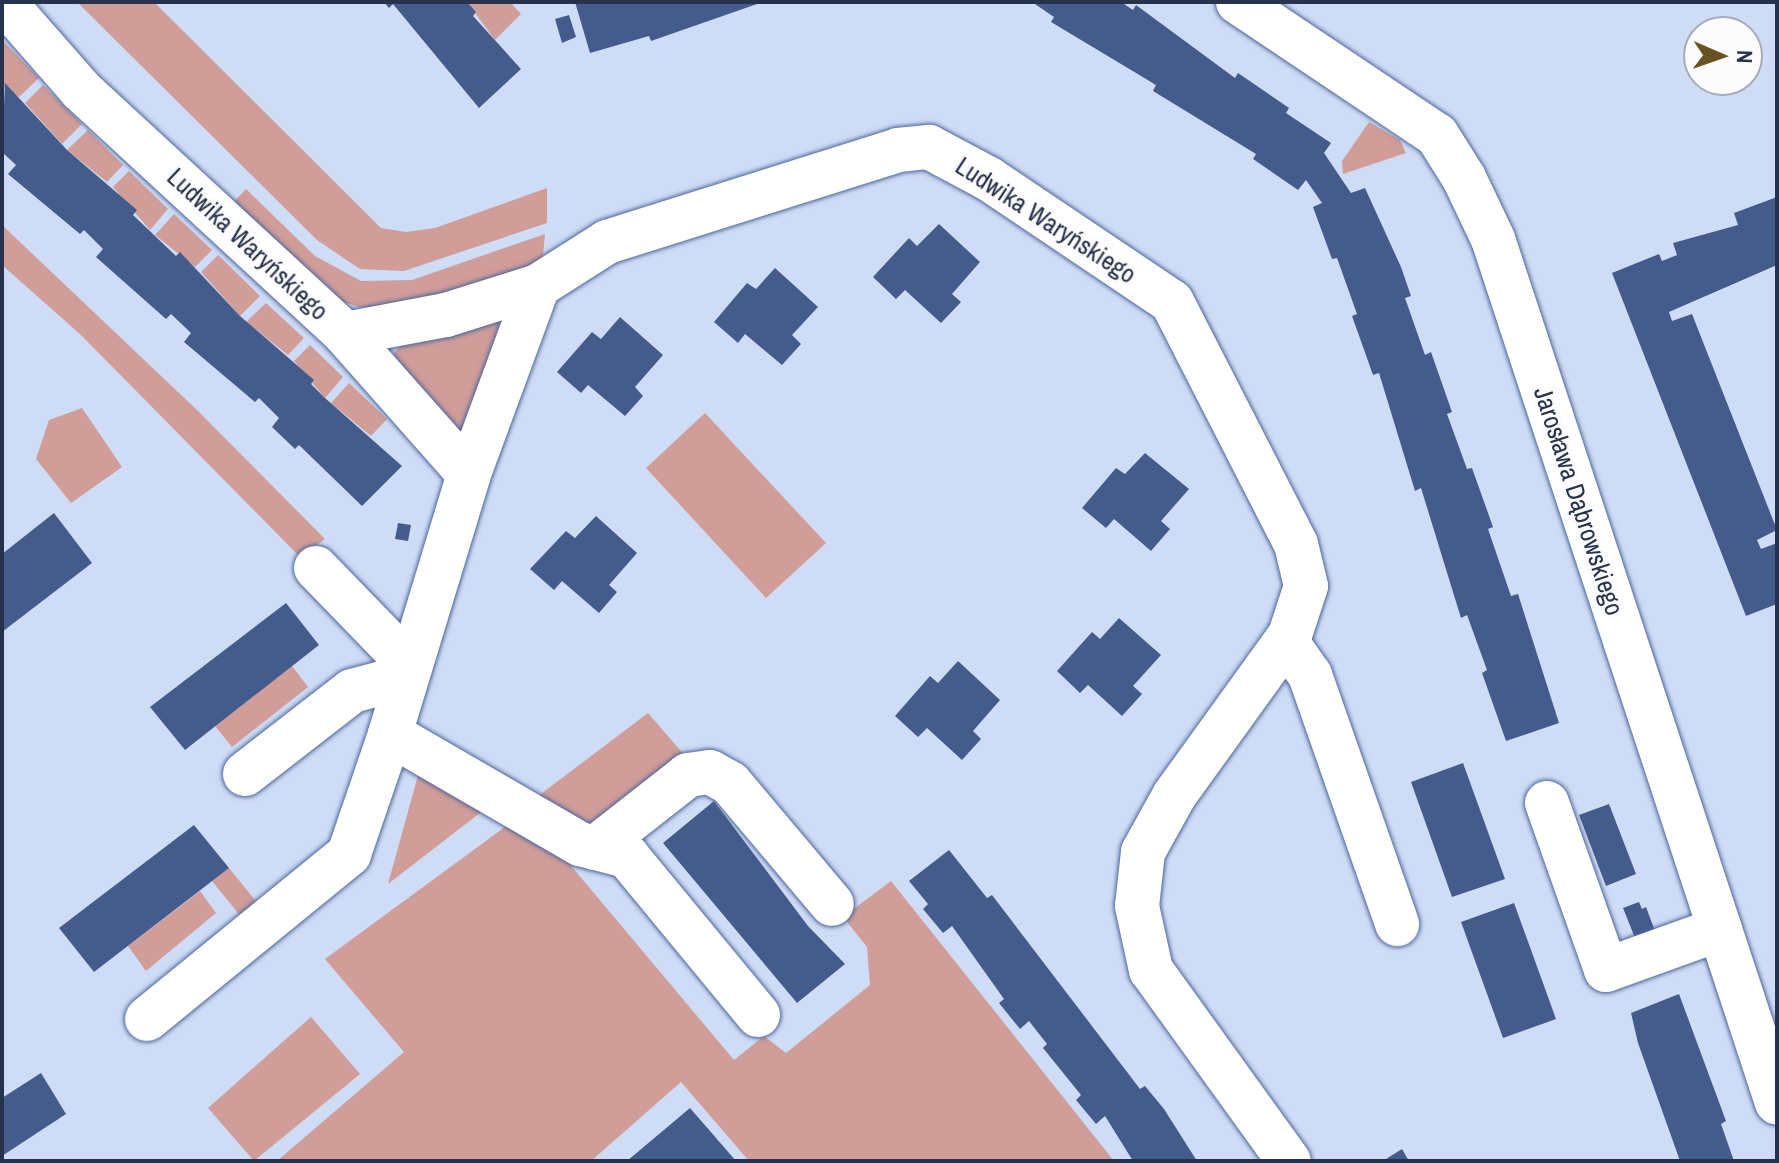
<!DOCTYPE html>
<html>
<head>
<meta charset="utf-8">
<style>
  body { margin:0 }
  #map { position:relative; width:1779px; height:1163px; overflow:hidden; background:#cfdcf5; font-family:"Archivo Narrow",sans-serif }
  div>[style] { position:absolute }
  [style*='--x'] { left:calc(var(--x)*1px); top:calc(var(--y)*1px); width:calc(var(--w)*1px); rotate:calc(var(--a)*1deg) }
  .green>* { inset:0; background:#d09d99 }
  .building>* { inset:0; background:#445c8c }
  .roads { filter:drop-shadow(0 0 2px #4b669d) drop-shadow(0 0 2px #4b669d) }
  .minor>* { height:44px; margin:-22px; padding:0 22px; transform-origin:22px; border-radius:22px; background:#fff }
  span { translate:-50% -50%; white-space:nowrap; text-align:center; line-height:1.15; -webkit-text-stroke:8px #fcfcfc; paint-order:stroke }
  .street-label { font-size:26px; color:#27334c }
  .frame { position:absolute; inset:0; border:4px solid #27334c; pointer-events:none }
  .north { position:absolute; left:1683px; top:16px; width:80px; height:80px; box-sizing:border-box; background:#fcfcfc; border:2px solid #a7acb6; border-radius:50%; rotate:92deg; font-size:22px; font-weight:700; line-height:32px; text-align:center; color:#27334c }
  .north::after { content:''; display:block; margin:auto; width:28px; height:36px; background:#695222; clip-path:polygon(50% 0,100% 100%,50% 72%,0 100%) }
</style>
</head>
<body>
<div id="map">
  <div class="green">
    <i style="clip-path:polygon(77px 2px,154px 2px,381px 228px,406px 232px,435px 228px,547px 188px,547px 223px,404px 271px,360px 269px,317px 240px)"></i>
    <i style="clip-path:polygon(467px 2px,510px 2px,521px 14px,495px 40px)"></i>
    <i style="clip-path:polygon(2px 40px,39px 78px,19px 97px,2px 86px)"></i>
    <i style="clip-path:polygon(43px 85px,82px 124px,62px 144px,25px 103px)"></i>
    <i style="clip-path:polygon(1369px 122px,1400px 140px,1406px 153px,1343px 174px,1342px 161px)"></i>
    <i style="clip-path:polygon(88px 130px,123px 165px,107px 182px,67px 150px)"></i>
    <i style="clip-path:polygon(129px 171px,168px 209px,150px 230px,113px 187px)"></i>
    <i style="clip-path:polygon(246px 189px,315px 256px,361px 281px,412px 280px,545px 234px,541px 276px,400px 311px,359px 307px,317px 294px,227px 209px)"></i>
    <i style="clip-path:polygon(174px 214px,212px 250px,195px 267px,155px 235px)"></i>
    <i style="clip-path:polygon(2px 225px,198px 411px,325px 539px,300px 557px,81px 335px,2px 265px)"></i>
    <i style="clip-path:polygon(218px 255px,260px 296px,240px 316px,201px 272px)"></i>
    <i style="clip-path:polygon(266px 303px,304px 338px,288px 355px,246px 322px)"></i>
    <i style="clip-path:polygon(485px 321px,498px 322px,503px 330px,466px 434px,457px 434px,396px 363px,394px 353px,400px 346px)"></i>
    <i style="clip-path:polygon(310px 345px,343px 377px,325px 398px,294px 361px)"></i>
    <i style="clip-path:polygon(349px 383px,387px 419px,371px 436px,331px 403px)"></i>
    <i style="clip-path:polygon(82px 408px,122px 467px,71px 503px,36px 459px,49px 420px)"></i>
    <i style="clip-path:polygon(705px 413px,826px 543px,766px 598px,646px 468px)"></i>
    <i style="clip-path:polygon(292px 666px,308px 687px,232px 747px,215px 726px)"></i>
    <i style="clip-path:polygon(648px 713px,686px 757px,586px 827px,529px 803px)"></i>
    <i style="clip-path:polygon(420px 768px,489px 806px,388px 884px)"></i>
    <i style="clip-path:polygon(509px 824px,562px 855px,734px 1060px,764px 1036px,786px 1053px,870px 985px,867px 947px,843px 917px,891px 881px,1114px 1161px,749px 1161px,681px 1082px,591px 1161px,277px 1161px,404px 1052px,325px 959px)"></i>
    <i style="clip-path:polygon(229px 868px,263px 910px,247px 924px,212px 881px)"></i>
    <i style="clip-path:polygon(200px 891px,216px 913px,146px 971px,128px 946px)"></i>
    <i style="clip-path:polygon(311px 1017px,360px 1074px,254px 1161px,208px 1108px)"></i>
  </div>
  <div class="building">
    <i style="clip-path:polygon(384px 2px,467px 2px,476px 12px,473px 16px,521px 69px,479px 108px,393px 4px,389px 8px)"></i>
    <i style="clip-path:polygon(575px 2px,760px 2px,760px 3px,651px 41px,649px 36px,590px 53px)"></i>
    <i style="clip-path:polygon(1032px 2px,1121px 2px,1133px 10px,1136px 5px,1235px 78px,1238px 73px,1289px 108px,1286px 113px,1331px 143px,1324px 153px,1351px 193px,1365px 188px,1401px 267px,1411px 296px,1405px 298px,1425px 355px,1431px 352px,1452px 412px,1447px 414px,1467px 469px,1472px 468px,1493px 527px,1488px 529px,1511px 596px,1518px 594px,1559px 723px,1506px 741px,1482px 673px,1487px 670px,1467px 615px,1461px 618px,1421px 488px,1415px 491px,1379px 373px,1373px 375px,1352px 316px,1357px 314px,1337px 258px,1332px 259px,1313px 207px,1322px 203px,1306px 180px,1298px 190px,1253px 159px,1256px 154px,1153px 91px,1156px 85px,1051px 22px,1054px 17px)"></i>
    <i style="clip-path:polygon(569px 15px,576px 37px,562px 43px,555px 19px)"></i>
    <i style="clip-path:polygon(5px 83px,67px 150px,137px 210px,133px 215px,176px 256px,180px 252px,240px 316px,314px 380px,311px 384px,325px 398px,402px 466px,362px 506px,299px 445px,295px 449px,272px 427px,279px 418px,259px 398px,255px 402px,184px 342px,191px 333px,171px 314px,166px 319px,96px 257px,103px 249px,84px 230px,80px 234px,8px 174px,16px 165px,2px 152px)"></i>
    <i style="clip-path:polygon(1777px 197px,1777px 265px,1669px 312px,1672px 321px,1692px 314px,1777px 530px,1757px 540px,1761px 549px,1777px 543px,1777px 604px,1746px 616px,1612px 273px,1659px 254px,1662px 261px,1677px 255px,1673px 243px,1738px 225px,1734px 213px)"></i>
    <i style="clip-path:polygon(939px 224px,980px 262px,952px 294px,961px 302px,941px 323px,905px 290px,896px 299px,873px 277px,909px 238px,917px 246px)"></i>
    <i style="clip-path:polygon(775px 268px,818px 307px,792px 335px,801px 344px,782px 365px,745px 334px,738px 343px,714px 322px,747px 283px,756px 289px)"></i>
    <i style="clip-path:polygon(620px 317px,663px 355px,635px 387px,643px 396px,625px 416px,588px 385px,581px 393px,557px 372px,592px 332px,601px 339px)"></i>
    <i style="clip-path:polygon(1145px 453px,1189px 489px,1161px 521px,1170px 529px,1151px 551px,1114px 519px,1106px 528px,1082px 508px,1116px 468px,1125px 474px)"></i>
    <i style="clip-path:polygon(54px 513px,92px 563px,2px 632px,2px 554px)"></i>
    <i style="clip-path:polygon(596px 516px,637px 553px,609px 585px,617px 592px,599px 613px,562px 581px,554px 590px,530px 569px,566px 531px,575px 538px)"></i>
    <i style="clip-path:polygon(398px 523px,411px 525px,408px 541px,395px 539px)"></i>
    <i style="clip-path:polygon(286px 603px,319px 645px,185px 750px,150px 707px)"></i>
    <i style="clip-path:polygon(1119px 618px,1161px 655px,1133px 686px,1142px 694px,1122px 716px,1088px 685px,1080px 693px,1057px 671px,1092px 632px,1100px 639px)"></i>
    <i style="clip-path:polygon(958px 661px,1000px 700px,973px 731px,981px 739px,962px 760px,927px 728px,918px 737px,895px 716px,930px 676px,938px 683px)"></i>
    <i style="clip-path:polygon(1463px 763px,1505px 879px,1452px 897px,1411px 782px)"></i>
    <i style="clip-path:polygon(714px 801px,808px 926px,845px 964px,797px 1003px,663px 843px)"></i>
    <i style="clip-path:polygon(1609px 804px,1636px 874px,1606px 886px,1579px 815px)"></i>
    <i style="clip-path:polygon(194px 825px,229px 868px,94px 972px,59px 928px)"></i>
    <i style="clip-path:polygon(949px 850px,987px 898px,992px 895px,1140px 1089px,1145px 1086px,1164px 1109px,1197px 1161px,1133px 1161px,1105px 1116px,1096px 1124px,1076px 1100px,1081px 1095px,1043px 1048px,1047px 1044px,1029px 1021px,1020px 1029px,999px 1003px,1004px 999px,952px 926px,943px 933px,923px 909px,928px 904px,909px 881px)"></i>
    <i style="clip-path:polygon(1639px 902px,1642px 909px,1646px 907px,1655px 931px,1635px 938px,1623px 908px)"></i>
    <i style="clip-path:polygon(1514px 903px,1556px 1019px,1503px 1038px,1461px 922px)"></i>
    <i style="clip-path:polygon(1679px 994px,1726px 1121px,1721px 1124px,1734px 1161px,1680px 1161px,1638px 1043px,1631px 1013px)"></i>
    <i style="clip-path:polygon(41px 1073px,66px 1114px,2px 1156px,2px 1098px)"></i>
    <i style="clip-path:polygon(690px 1108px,736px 1161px,627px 1161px)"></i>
    <i style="clip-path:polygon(1402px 1149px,1409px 1161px,1387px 1161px,1386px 1159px)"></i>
  </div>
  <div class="roads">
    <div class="minor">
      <i style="--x:4;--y:2;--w:117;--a:48.8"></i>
      <i style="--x:81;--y:90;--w:359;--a:42.7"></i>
      <i style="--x:345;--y:334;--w:103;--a:-10.7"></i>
      <i style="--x:446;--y:315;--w:96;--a:-17.5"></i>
      <i style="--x:538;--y:286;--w:82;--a:-32.5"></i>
      <i style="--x:607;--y:242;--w:305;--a:-17.5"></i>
      <i style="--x:898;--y:150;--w:31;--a:-6"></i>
      <i style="--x:929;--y:147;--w:68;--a:28.1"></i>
      <i style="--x:989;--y:179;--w:220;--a:33.9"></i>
      <i style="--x:1172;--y:302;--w:272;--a:62.9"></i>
      <i style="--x:1296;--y:544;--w:43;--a:76.6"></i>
      <i style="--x:1306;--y:586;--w:52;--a:108.1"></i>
      <i style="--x:1290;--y:635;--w:198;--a:125.8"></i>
      <i style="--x:1174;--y:796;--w:64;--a:119"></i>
      <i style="--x:1143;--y:852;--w:54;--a:96.3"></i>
      <i style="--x:1137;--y:906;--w:66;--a:77.7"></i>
      <i style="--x:1151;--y:970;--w:236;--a:54.2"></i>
      <i style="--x:1238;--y:2;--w:239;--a:33.8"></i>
      <i style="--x:1437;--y:135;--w:51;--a:57.9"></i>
      <i style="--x:1464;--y:178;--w:68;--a:64.6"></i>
      <i style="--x:1493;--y:239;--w:909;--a:71.8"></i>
      <i style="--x:538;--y:286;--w:200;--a:110.2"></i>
      <i style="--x:469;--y:474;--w:272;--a:106.9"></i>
      <i style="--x:390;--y:734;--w:220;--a:30.1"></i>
      <i style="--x:580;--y:844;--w:49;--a:14.3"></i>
      <i style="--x:627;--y:856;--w:206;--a:50.5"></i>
      <i style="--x:345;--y:334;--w:187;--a:48.5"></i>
      <i style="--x:316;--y:568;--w:135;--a:45.9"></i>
      <i style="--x:1286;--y:641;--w:42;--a:54.8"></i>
      <i style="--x:1310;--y:675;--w:264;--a:70.7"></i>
      <i style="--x:245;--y:774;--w:135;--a:-37.8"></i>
      <i style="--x:352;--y:691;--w:31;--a:-15"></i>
      <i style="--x:382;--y:683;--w:22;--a:18"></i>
      <i style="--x:1547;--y:803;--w:177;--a:70.5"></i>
      <i style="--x:1606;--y:970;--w:121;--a:-19.8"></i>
      <i style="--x:595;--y:848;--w:118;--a:-38.1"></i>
      <i style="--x:688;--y:775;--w:22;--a:-8"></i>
      <i style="--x:710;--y:772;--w:23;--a:29"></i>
      <i style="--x:730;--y:783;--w:158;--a:49.9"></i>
      <i style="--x:147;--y:1019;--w:261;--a:-39.2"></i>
      <i style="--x:349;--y:854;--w:127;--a:-71.1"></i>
    </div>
  </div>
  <div class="street-label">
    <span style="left:1046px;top:220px;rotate:33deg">Ludwika Waryńskiego</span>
    <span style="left:248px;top:244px;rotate:43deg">Ludwika Waryńskiego</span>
    <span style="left:1579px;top:501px;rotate:72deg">Jarosława Dąbrowskiego</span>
  </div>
  <div class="frame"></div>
  <div class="north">N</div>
</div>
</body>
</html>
